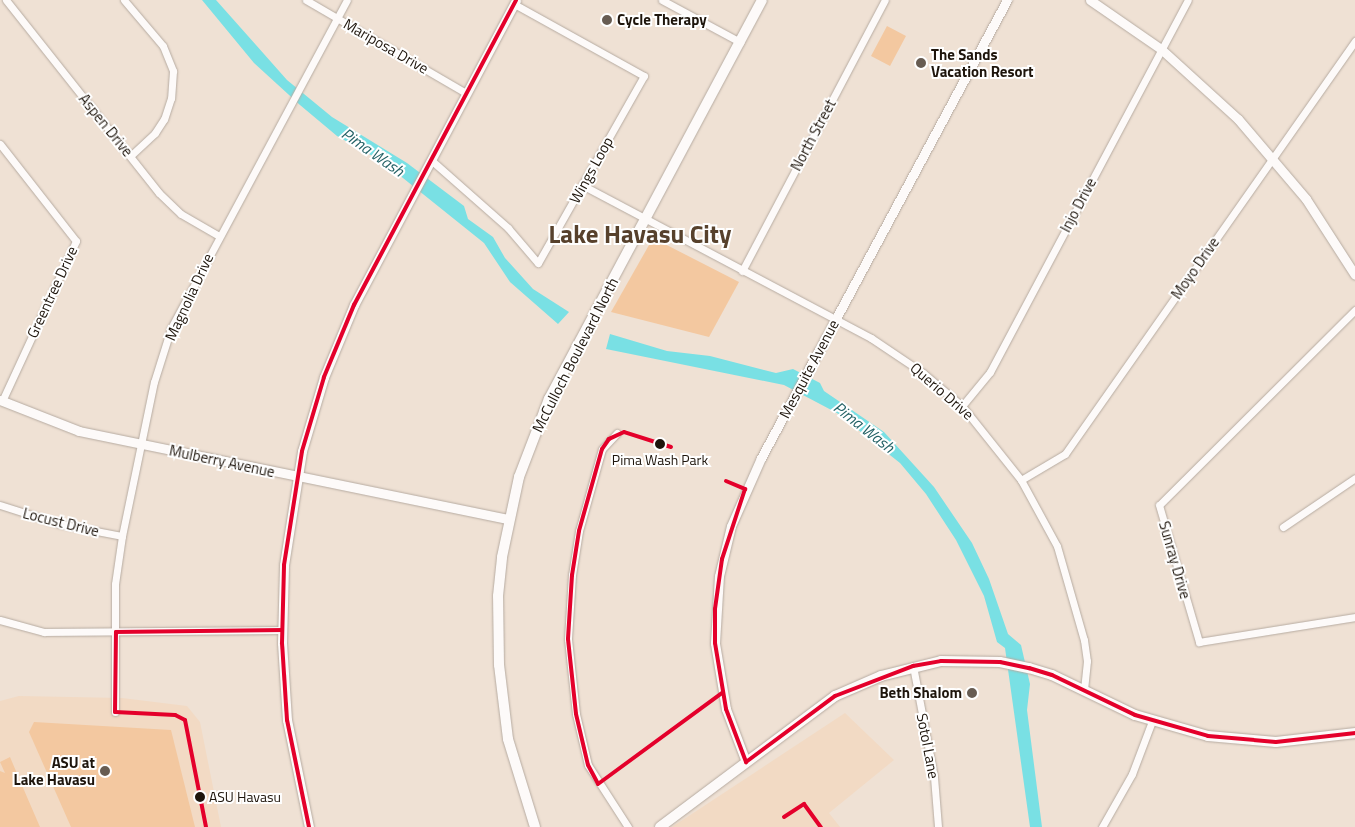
<!DOCTYPE html>
<html>
<head>
<meta charset="utf-8">
<style>
  body { margin:0 }
  #map { position:relative; width:1355px; height:827px; overflow:hidden; background:#efe1d4; font-family:"Titillium Web",sans-serif }
  div>[style] { position:absolute }
  [style*='--x'] { left:calc(var(--x)*1px); top:calc(var(--y)*1px); width:calc(var(--w)*1px); rotate:calc(var(--a)*1deg) }
  .built>* { inset:0; background:#f2dac4 }
  .green>* { inset:0; background:#f3c8a0 }
  .water>* { inset:0; background:#79e0e4 }
  .roads { filter:drop-shadow(0 0 1px #b6aba1) drop-shadow(0 0 1px #b6aba1) }
  .minor>* { height:7px; margin:-3.5px; padding:0 3.5px; transform-origin:3.5px; border-radius:3.5px; background:#fdfaf9 }
  .tertiary>* { height:9px; margin:-4.5px; padding:0 4.5px; transform-origin:4.5px; border-radius:4.5px; background:#fdfaf9 }
  .secondary>* { height:10px; margin:-5px; padding:0 5px; transform-origin:5px; border-radius:5px; background:#fdfaf9 }
  .bus-1>* { height:4px; margin:-2px; padding:0 2px; transform-origin:2px; border-radius:2px; background:#e4002b }
  .dots>* { width:14px; height:14px; translate:-50% -50%; box-sizing:border-box; border:2px solid #fff; border-radius:50% }
  span { translate:-50% -50%; white-space:nowrap; text-align:center; line-height:1.15; -webkit-text-stroke:4px #fff; paint-order:stroke }
  .bus-label { font-size:14px; color:#1e150c }
  .left { translate:0 -50%; text-align:left }
  .poi-label { font-size:15px; color:#1e150c; font-weight:700 }
  .right { translate:-100% -50%; text-align:right }
  .street-label { font-size:15px; color:#1e150c }
  .water-label { font-size:16px; color:#236165; font-style:italic }
  .town-label { font-size:25px; color:#57412c; font-weight:700 }
</style>
</head>
<body>
<div id="map">
  <div class="built">
    <i style="clip-path:polygon(19px 696px,122px 698px,187px 706px,200px 722px,221px 827px,0 827px,0 701px)"></i>
    <i style="clip-path:polygon(845px 713px,894px 760px,829px 813px,840px 827px,672px 827px)"></i>
  </div>
  <div class="green">
    <i style="clip-path:polygon(887px 26px,906px 36px,890px 66px,871px 56px)"></i>
    <i style="clip-path:polygon(653px 238px,739px 282px,709px 337px,611px 312px)"></i>
    <i style="clip-path:polygon(34px 722px,171px 730px,195px 827px,71px 827px,29px 732px)"></i>
    <i style="clip-path:polygon(10px 757px,27px 797px,40px 827px,0 827px,0 771px,5px 773px,0 762px)"></i>
  </div>
  <div class="water">
    <i style="clip-path:polygon(202px 0,216px 0,287px 80px,332px 117px,407px 163px,464px 206px,468px 219px,493px 237px,505px 258px,533px 289px,569px 312px,558px 324px,510px 282px,484px 243px,383px 162px,337px 136px,300px 105px,254px 63px)"></i>
    <i style="clip-path:polygon(610px 334px,667px 351px,710px 356px,776px 373px,793px 369px,820px 383px,824px 391px,884px 432px,934px 487px,972px 543px,989px 579px,1008px 634px,1021px 645px,1030px 684px,1027px 710px,1042px 827px,1030px 827px,1005px 648px,997px 642px,984px 596px,956px 540px,926px 494px,900px 463px,837px 413px,784px 385px,606px 349px)"></i>
  </div>
  <div class="roads">
    <div class="minor">
      <i style="--x:6;--y:0;--w:246;--a:51.6"></i>
      <i style="--x:159;--y:193;--w:30;--a:44"></i>
      <i style="--x:181;--y:214;--w:44;--a:30.1"></i>
      <i style="--x:124;--y:0;--w:60;--a:49.7"></i>
      <i style="--x:163;--y:46;--w:27;--a:68"></i>
      <i style="--x:173;--y:71;--w:27;--a:94"></i>
      <i style="--x:171;--y:98;--w:22;--a:108"></i>
      <i style="--x:164;--y:119;--w:17;--a:123"></i>
      <i style="--x:155;--y:133;--w:33;--a:137"></i>
      <i style="--x:306;--y:0;--w:185;--a:30.2"></i>
      <i style="--x:662;--y:0;--w:89;--a:28.3"></i>
      <i style="--x:0;--y:144;--w:123;--a:51.9"></i>
      <i style="--x:76;--y:241;--w:176;--a:114.8"></i>
      <i style="--x:431;--y:160;--w:103;--a:41.4"></i>
      <i style="--x:508;--y:228;--w:46;--a:49.4"></i>
      <i style="--x:538;--y:263;--w:215;--a:-60.5"></i>
      <i style="--x:644;--y:76;--w:149;--a:-151"></i>
      <i style="--x:582;--y:185;--w:327;--a:27.9"></i>
      <i style="--x:871;--y:338;--w:63;--a:33.9"></i>
      <i style="--x:923;--y:373;--w:51;--a:40.2"></i>
      <i style="--x:962;--y:406;--w:95;--a:51.4"></i>
      <i style="--x:1021;--y:480;--w:75;--a:61.4"></i>
      <i style="--x:1057;--y:546;--w:98;--a:74"></i>
      <i style="--x:1084;--y:640;--w:21;--a:82"></i>
      <i style="--x:1087;--y:661;--w:29;--a:96"></i>
      <i style="--x:742;--y:271;--w:306;--a:-62.2"></i>
      <i style="--x:1355;--y:310;--w:276;--a:135.1"></i>
      <i style="--x:1159;--y:505;--w:143;--a:73.7"></i>
      <i style="--x:1199;--y:642;--w:158;--a:-9.1"></i>
      <i style="--x:962;--y:406;--w:44;--a:-50.5"></i>
      <i style="--x:990;--y:372;--w:421;--a:-62"></i>
      <i style="--x:617;--y:433;--w:22;--a:133"></i>
      <i style="--x:602;--y:449;--w:85;--a:105.7"></i>
      <i style="--x:579;--y:531;--w:45;--a:99"></i>
      <i style="--x:572;--y:575;--w:64;--a:93.6"></i>
      <i style="--x:568;--y:639;--w:75;--a:83.9"></i>
      <i style="--x:576;--y:714;--w:52;--a:76.8"></i>
      <i style="--x:588;--y:765;--w:74;--a:57.2"></i>
      <i style="--x:1021;--y:480;--w:51;--a:-30.6"></i>
      <i style="--x:1065;--y:454;--w:505;--a:-54.92"></i>
      <i style="--x:0;--y:505;--w:63;--a:17.6"></i>
      <i style="--x:60;--y:524;--w:63;--a:11"></i>
      <i style="--x:1283;--y:527;--w:87;--a:-34.2"></i>
      <i style="--x:0;--y:620;--w:46;--a:15.3"></i>
      <i style="--x:44;--y:632;--w:238;--a:-0.5"></i>
      <i style="--x:913;--y:666;--w:113;--a:79.3"></i>
      <i style="--x:934;--y:777;--w:50;--a:85.4"></i>
      <i style="--x:115;--y:712;--w:128;--a:-90"></i>
      <i style="--x:115;--y:584;--w:49;--a:-81.7"></i>
      <i style="--x:122;--y:536;--w:157;--a:-78.3"></i>
      <i style="--x:154;--y:382;--w:57;--a:-72.5"></i>
      <i style="--x:171;--y:328;--w:372;--a:-61.8"></i>
      <i style="--x:1102;--y:827;--w:61;--a:-60.5"></i>
      <i style="--x:1132;--y:774;--w:57;--a:-69.3"></i>
    </div>
    <div class="tertiary">
      <i style="--x:1090;--y:0;--w:86;--a:34.6"></i>
      <i style="--x:1161;--y:49;--w:104;--a:42.3"></i>
      <i style="--x:1238;--y:119;--w:105;--a:49.6"></i>
      <i style="--x:1306;--y:199;--w:90;--a:57.2"></i>
      <i style="--x:0;--y:400;--w:85;--a:21.4"></i>
      <i style="--x:79;--y:431;--w:438;--a:11.6"></i>
      <i style="--x:746;--y:762;--w:57;--a:-110.7"></i>
      <i style="--x:726;--y:709;--w:67;--a:-99.5"></i>
      <i style="--x:715;--y:643;--w:67;--a:-86.6"></i>
      <i style="--x:719;--y:576;--w:51;--a:-76.5"></i>
      <i style="--x:731;--y:526;--w:74;--a:-66.2"></i>
      <i style="--x:761;--y:458;--w:520;--a:-61.76"></i>
      <i style="--x:309;--y:827;--w:109;--a:-101.6"></i>
      <i style="--x:287;--y:720;--w:77;--a:-93.7"></i>
      <i style="--x:282;--y:643;--w:78;--a:-88.5"></i>
      <i style="--x:284;--y:565;--w:115;--a:-81"></i>
      <i style="--x:302;--y:451;--w:77;--a:-73.4"></i>
      <i style="--x:324;--y:377;--w:78;--a:-67.4"></i>
      <i style="--x:354;--y:305;--w:345;--a:-62"></i>
    </div>
    <div class="secondary">
      <i style="--x:535;--y:827;--w:92;--a:-107.1"></i>
      <i style="--x:508;--y:739;--w:75;--a:-96.9"></i>
      <i style="--x:499;--y:665;--w:69;--a:-90.8"></i>
      <i style="--x:498;--y:596;--w:39;--a:-84"></i>
      <i style="--x:502;--y:557;--w:82;--a:-78"></i>
      <i style="--x:519;--y:477;--w:84;--a:-69"></i>
      <i style="--x:549;--y:399;--w:452;--a:-61.9"></i>
      <i style="--x:660;--y:827;--w:219;--a:-36.8"></i>
      <i style="--x:835;--y:696;--w:50;--a:-23.5"></i>
      <i style="--x:881;--y:676;--w:62;--a:-14"></i>
      <i style="--x:941;--y:661;--w:59;--a:1"></i>
      <i style="--x:1000;--y:662;--w:30;--a:12"></i>
      <i style="--x:1029;--y:668;--w:24;--a:17"></i>
      <i style="--x:1052;--y:675;--w:92;--a:25.7"></i>
      <i style="--x:1135;--y:715;--w:76;--a:16"></i>
      <i style="--x:1208;--y:736;--w:68;--a:5"></i>
      <i style="--x:1276;--y:742;--w:80;--a:-6.5"></i>
    </div>
  </div>
  <div class="bus-1">
    <i style="--x:671;--y:447;--w:49;--a:-162.3"></i>
    <i style="--x:624;--y:432;--w:17;--a:155"></i>
    <i style="--x:609;--y:439;--w:12;--a:125"></i>
    <i style="--x:602;--y:449;--w:85;--a:105.7"></i>
    <i style="--x:579;--y:531;--w:45;--a:99"></i>
    <i style="--x:572;--y:575;--w:64;--a:93.6"></i>
    <i style="--x:568;--y:639;--w:75;--a:83.9"></i>
    <i style="--x:576;--y:714;--w:52;--a:76.8"></i>
    <i style="--x:588;--y:765;--w:21;--a:62"></i>
    <i style="--x:598;--y:784;--w:154;--a:-36.3"></i>
    <i style="--x:726;--y:481;--w:21;--a:23"></i>
    <i style="--x:745;--y:489;--w:74;--a:108.2"></i>
    <i style="--x:722;--y:559;--w:50;--a:98"></i>
    <i style="--x:715;--y:609;--w:34;--a:90"></i>
    <i style="--x:715;--y:643;--w:67;--a:80.5"></i>
    <i style="--x:726;--y:709;--w:57;--a:69.3"></i>
    <i style="--x:746;--y:762;--w:111;--a:-36.6"></i>
    <i style="--x:835;--y:696;--w:84;--a:-21"></i>
    <i style="--x:913;--y:666;--w:28;--a:-10"></i>
    <i style="--x:941;--y:661;--w:59;--a:1"></i>
    <i style="--x:1000;--y:662;--w:30;--a:12"></i>
    <i style="--x:1029;--y:668;--w:24;--a:17"></i>
    <i style="--x:1052;--y:675;--w:92;--a:25.7"></i>
    <i style="--x:1135;--y:715;--w:76;--a:16"></i>
    <i style="--x:1208;--y:736;--w:68;--a:5"></i>
    <i style="--x:1276;--y:742;--w:80;--a:-6.5"></i>
    <i style="--x:784;--y:817;--w:24;--a:-33"></i>
    <i style="--x:804;--y:804;--w:29;--a:54"></i>
    <i style="--x:206;--y:827;--w:109;--a:-101.1"></i>
    <i style="--x:185;--y:720;--w:11;--a:-153"></i>
    <i style="--x:175;--y:715;--w:60;--a:-177.1"></i>
    <i style="--x:115;--y:712;--w:80;--a:-89.3"></i>
    <i style="--x:116;--y:632;--w:166;--a:-0.7"></i>
    <i style="--x:309;--y:827;--w:109;--a:-101.6"></i>
    <i style="--x:287;--y:720;--w:77;--a:-93.7"></i>
    <i style="--x:282;--y:643;--w:78;--a:-88.5"></i>
    <i style="--x:284;--y:565;--w:115;--a:-81"></i>
    <i style="--x:302;--y:451;--w:77;--a:-73.4"></i>
    <i style="--x:324;--y:377;--w:78;--a:-67.4"></i>
    <i style="--x:354;--y:305;--w:345;--a:-62"></i>
  </div>
  <div class="dots">
    <i style="left:607px;top:20px;background:#675c52"></i>
    <i style="left:921px;top:63px;background:#675c52"></i>
    <i style="left:660px;top:444px;background:#1e150c"></i>
    <i style="left:972px;top:693px;background:#675c52"></i>
    <i style="left:105px;top:771px;background:#675c52"></i>
    <i style="left:200px;top:797px;background:#1e150c"></i>
  </div>
  <div class="bus-label">
    <span style="left:660px;top:460px">Pima Wash Park</span>
    <span class="left" style="left:209px;top:797px">ASU Havasu</span>
  </div>
  <div class="poi-label">
    <span class="left" style="left:617px;top:20px">Cycle Therapy</span>
    <span class="left" style="left:931px;top:63px">The Sands<br>Vacation Resort</span>
    <span class="right" style="left:962px;top:693px">Beth Shalom</span>
    <span class="right" style="left:95px;top:771px">ASU at<br>Lake Havasu</span>
  </div>
  <div class="street-label">
    <span style="left:386px;top:46px;rotate:30deg">Mariposa Drive</span>
    <span style="left:106px;top:125px;rotate:51deg">Aspen Drive</span>
    <span style="left:813px;top:135px;rotate:-62deg">North Street</span>
    <span style="left:591px;top:170px;rotate:-61deg">Wings Loop</span>
    <span style="left:1078px;top:205px;rotate:-62deg">Injo Drive</span>
    <span style="left:1195px;top:268px;rotate:-55deg">Moyo Drive</span>
    <span style="left:52px;top:292px;rotate:-65deg">Greentree Drive</span>
    <span style="left:189px;top:297px;rotate:-65deg">Magnolia Drive</span>
    <span style="left:575px;top:355px;rotate:-63deg">McCulloch Boulevard North</span>
    <span style="left:809px;top:369px;rotate:-62deg">Mesquite Avenue</span>
    <span style="left:942px;top:391px;rotate:41deg">Querio Drive</span>
    <span style="left:222px;top:461px;rotate:12deg">Mulberry Avenue</span>
    <span style="left:61px;top:522px;rotate:14deg">Locust Drive</span>
    <span style="left:1175px;top:560px;rotate:74deg">Sunray Drive</span>
    <span style="left:928px;top:746px;rotate:79deg">Sotol Lane</span>
  </div>
  <div class="water-label">
    <span style="left:373px;top:152px;rotate:35deg">Pima Wash</span>
    <span style="left:864px;top:427px;rotate:38deg">Pima Wash</span>
  </div>
  <div class="town-label">
    <span style="left:640px;top:234px">Lake Havasu City</span>
  </div>
</div>
</body>
</html>
